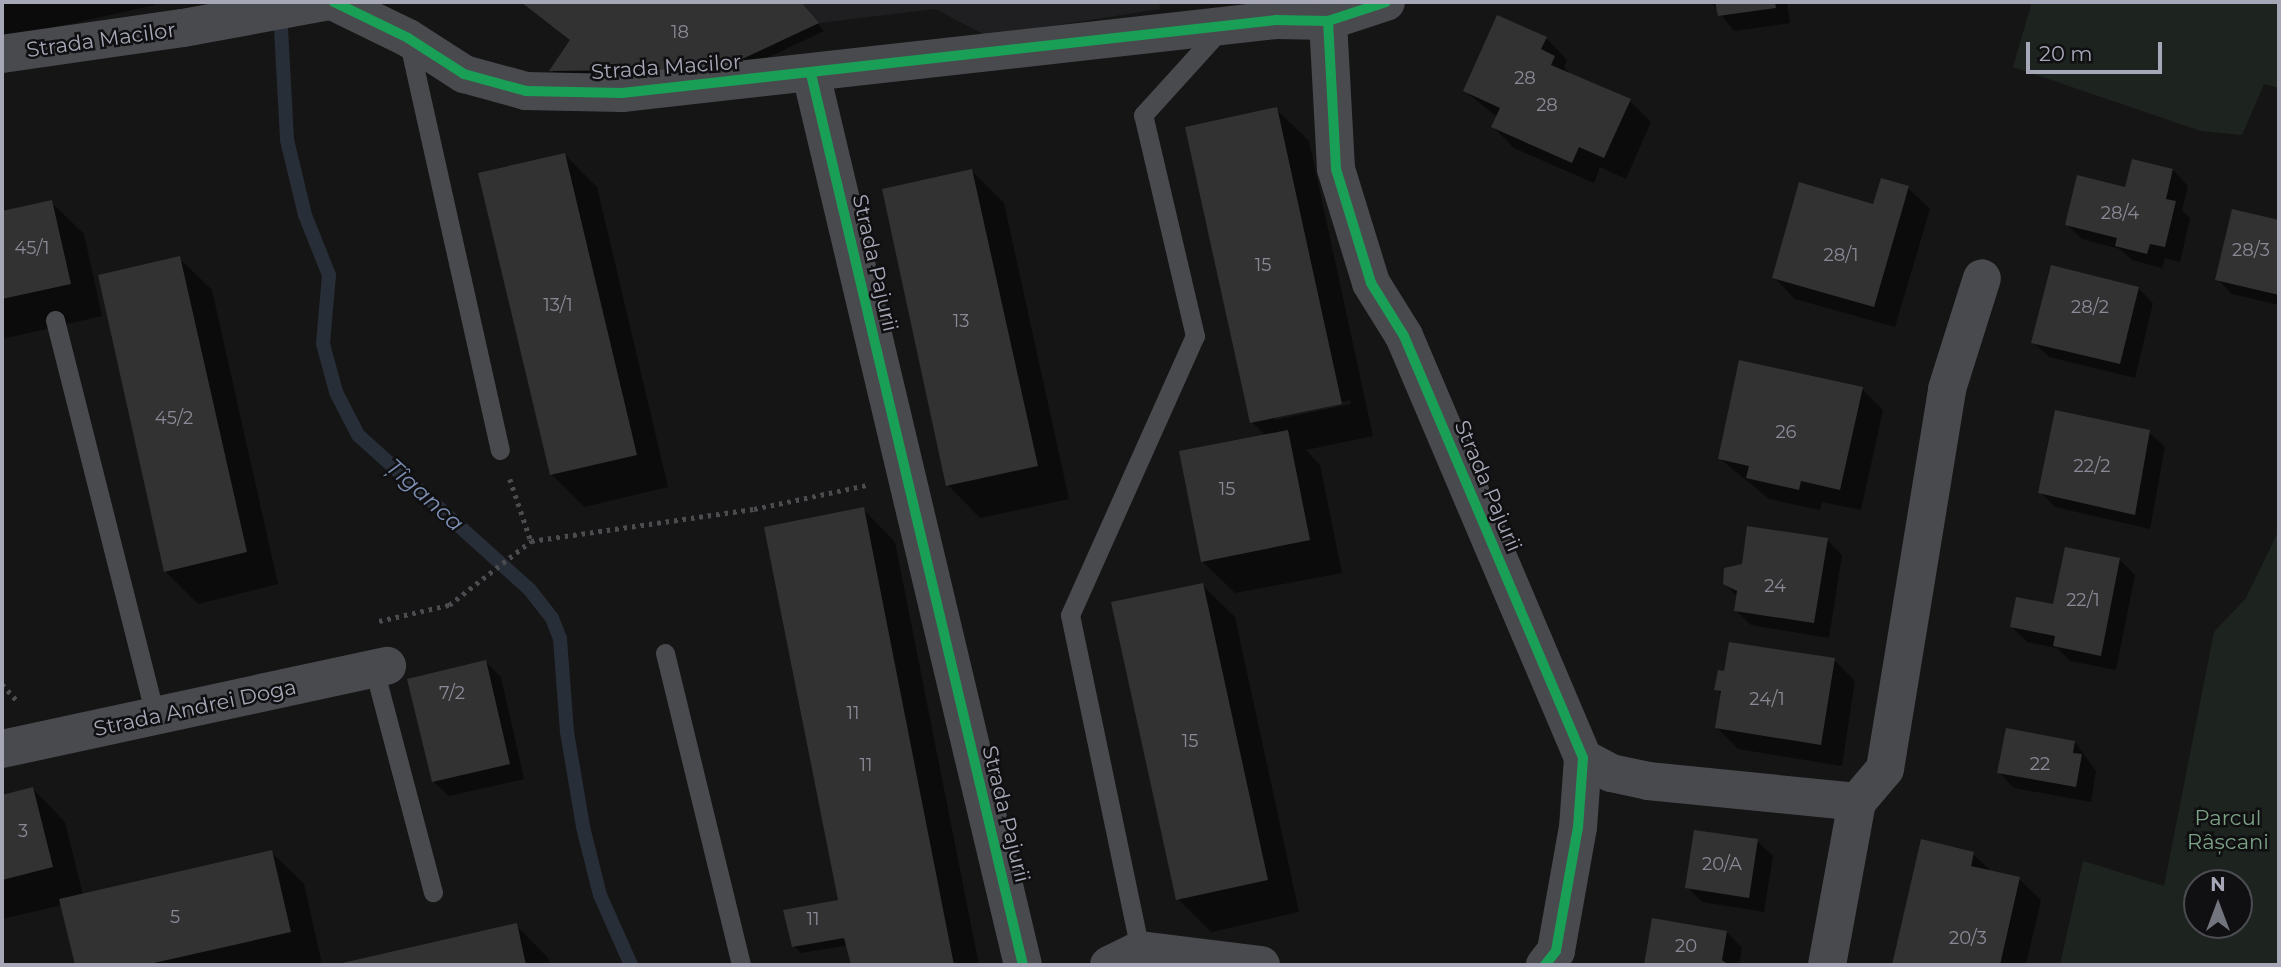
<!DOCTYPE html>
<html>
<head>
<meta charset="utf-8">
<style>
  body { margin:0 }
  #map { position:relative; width:2281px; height:967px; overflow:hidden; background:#151515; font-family:Montserrat,sans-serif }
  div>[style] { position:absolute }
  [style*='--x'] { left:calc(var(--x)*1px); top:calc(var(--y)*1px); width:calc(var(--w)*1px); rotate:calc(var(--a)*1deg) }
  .built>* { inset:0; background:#1f1f21 }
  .green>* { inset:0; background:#1d241f }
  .shadow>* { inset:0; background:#0007 }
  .stream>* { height:14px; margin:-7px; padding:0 7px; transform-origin:7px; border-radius:7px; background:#282e37 }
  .building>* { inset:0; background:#323233 }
  .path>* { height:4.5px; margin-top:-2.25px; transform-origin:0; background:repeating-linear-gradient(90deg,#4b4b50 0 3.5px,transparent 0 8.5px) }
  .service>* { height:19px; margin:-9.5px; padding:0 9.5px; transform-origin:9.5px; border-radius:9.5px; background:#494a4e }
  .minor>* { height:38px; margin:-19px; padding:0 19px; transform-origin:19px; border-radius:19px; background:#494a4e }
  .cycleway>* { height:10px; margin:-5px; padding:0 5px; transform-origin:5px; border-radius:5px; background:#1a9f57 }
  span { translate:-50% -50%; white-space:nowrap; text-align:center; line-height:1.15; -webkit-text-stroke:5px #100f11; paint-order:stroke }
  .number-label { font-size:18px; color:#898a96 }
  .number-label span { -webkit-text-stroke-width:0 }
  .street-label { font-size:21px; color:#a6a8b7 }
  .park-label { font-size:21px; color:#7ca285 }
  .water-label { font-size:23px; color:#7c8fb3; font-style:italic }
  .frame { position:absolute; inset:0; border:4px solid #a6a8b7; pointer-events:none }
  .north { position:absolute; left:2183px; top:869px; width:70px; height:70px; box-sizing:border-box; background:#100f11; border:2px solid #4c4c53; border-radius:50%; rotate:0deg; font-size:19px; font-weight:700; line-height:28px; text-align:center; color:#a6a8b7 }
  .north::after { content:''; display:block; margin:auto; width:24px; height:32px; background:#73757e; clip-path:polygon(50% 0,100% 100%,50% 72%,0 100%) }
  .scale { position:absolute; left:2026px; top:42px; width:136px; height:32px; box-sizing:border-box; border:4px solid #a6a8b7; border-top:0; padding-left:9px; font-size:21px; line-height:24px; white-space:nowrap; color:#a6a8b7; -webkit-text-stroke:5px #100f11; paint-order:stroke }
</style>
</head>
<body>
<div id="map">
  <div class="built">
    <i style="clip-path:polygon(521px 2px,1159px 2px,1160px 9px,987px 36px,935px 9px,819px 23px,721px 69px,549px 71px,570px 40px)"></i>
  </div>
  <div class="green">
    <i style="clip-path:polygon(2032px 2px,2279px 2px,2279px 88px,2264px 84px,2242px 135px,2201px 131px,2013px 67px)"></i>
    <i style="clip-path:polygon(evenodd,2279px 530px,2279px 965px,2060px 965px,2083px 861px,2164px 886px,2214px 632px,2246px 598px,2279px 530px,2197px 883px,2239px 883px,2239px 925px,2197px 925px,2197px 883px)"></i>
  </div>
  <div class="shadow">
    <i style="clip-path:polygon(2px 2px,154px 2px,155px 5px,2px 39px)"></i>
    <i style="clip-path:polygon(522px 2px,801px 2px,824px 31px,729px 76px,558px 77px,551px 70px,572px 41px)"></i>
    <i style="clip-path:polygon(1711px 2px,1787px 2px,1790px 23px,1734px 31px)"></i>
    <i style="clip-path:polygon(1546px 38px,1567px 60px,1564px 67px,1572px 76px,1630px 101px,1651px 122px,1626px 179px,1600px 167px,1594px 183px,1514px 148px,1493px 127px,1497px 117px,1465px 91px)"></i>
    <i style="clip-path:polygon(evenodd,1276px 109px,1309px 141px,1373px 436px,1306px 450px,1320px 465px,1342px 573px,1235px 593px,1202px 561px,1266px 436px,1252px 422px,1276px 109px,1350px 400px,1351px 404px,1274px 420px,1274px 417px,1350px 400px)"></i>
    <i style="clip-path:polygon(565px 155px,597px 187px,668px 487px,584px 507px,552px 475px)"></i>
    <i style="clip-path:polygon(2173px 170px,2188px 186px,2182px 210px,2190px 218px,2180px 262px,2165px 258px,2162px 268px,2132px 260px,2120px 249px,2082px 239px,2066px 224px,2127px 189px)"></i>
    <i style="clip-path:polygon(972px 171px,1004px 203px,1069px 499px,980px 518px,948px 485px)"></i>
    <i style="clip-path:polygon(1908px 188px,1930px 209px,1895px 327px,1795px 299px,1774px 277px,1875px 206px)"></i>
    <i style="clip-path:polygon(51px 202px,84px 234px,102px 316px,2px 339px,2px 213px)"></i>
    <i style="clip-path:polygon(2233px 211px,2279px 221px,2279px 305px,2232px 294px,2217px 279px)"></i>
    <i style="clip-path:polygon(179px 258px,212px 290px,278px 584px,198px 604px,165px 571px)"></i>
    <i style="clip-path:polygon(2138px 288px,2153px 303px,2135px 378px,2049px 357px,2033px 342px)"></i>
    <i style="clip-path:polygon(1862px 389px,1883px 410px,1861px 510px,1822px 502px,1820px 510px,1769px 499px,1719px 458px)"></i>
    <i style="clip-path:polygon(2149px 432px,2165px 447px,2150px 529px,2055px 507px,2040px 492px)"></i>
    <i style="clip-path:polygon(863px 509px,895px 542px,979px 965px,853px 965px,849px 945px,801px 953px,794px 946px,841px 906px)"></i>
    <i style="clip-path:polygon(1827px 540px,1842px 555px,1829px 638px,1751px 625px,1735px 610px,1738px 597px,1725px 584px)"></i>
    <i style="clip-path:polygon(2119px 559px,2135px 575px,2116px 670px,2070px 661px,2057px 648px,2027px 642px,2012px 627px,2055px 606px)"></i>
    <i style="clip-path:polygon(1202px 585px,1235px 617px,1299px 912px,1211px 932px,1178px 899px)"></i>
    <i style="clip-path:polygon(1834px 660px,1855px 681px,1842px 766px,1738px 749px,1717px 728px,1722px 695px,1716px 689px)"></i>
    <i style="clip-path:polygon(486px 662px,501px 677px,524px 779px,449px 796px,433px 781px)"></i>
    <i style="clip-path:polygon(2075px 742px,2096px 771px,2091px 802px,2014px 788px,1999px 772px)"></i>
    <i style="clip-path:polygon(33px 789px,65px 822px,83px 895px,271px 852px,304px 884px,322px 964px,76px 965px,62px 905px,2px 919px,2px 797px)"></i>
    <i style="clip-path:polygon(1757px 841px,1773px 856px,1764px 912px,1702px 902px,1687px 887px)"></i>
    <i style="clip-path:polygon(1922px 842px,1973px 854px,1992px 872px,2019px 879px,2041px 900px,2026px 965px,1894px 965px)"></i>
    <i style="clip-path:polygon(1653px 920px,1727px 932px,1742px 948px,1739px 965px,1645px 965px)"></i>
    <i style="clip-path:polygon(516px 925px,548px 958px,550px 965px,342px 965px)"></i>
  </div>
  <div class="stream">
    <i style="--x:280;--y:10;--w:130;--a:86.9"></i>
    <i style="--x:287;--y:140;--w:77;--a:76.5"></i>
    <i style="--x:305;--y:215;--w:65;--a:68.2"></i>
    <i style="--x:329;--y:275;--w:69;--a:95"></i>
    <i style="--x:323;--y:344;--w:50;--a:74.8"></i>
    <i style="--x:336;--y:392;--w:48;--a:62.9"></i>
    <i style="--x:358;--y:435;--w:232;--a:42"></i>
    <i style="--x:530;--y:590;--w:36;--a:52"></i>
    <i style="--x:552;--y:618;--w:22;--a:69"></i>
    <i style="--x:560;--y:639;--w:93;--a:85.7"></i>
    <i style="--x:567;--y:732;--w:96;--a:80.4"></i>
    <i style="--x:583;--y:827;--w:70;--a:76"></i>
    <i style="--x:600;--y:895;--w:77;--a:66.1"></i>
  </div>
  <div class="building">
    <i style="clip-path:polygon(521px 2px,801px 2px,819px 23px,721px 69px,549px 71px,570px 40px)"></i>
    <i style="clip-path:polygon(1715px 2px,1775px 2px,1776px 8px,1718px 16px)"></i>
    <i style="clip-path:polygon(1497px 15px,1547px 37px,1541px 49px,1555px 56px,1551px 65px,1631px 99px,1604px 158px,1579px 147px,1572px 163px,1491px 127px,1500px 108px,1463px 91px)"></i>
    <i style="clip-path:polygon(1277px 107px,1342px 404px,1250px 423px,1185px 127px)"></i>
    <i style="clip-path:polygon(565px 153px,637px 455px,550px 475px,478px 173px)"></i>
    <i style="clip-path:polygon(2132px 159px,2173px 169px,2166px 199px,2176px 201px,2165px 247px,2150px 244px,2147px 254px,2115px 246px,2117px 238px,2065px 225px,2077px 175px,2125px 187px)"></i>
    <i style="clip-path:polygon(972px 169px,1038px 466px,946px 486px,882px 189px)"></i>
    <i style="clip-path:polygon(1881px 178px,1909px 186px,1874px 307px,1772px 278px,1799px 182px,1873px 204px)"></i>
    <i style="clip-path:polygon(52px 200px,71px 284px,2px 299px,2px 211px)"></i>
    <i style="clip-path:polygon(2232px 209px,2279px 220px,2279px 295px,2215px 280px)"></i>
    <i style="clip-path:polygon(180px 256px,247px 552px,164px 572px,98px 275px)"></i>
    <i style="clip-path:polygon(2051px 265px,2139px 287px,2120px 364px,2031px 343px)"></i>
    <i style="clip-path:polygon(1739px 360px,1863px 387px,1840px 490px,1801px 481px,1799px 490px,1746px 478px,1749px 466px,1718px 459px)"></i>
    <i style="clip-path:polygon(2055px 410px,2150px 430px,2135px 515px,2038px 493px)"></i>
    <i style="clip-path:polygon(1288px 430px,1310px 540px,1201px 562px,1179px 451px)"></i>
    <i style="clip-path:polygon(864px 507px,954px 965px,851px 965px,844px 938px,792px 947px,783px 910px,838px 900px,764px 527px)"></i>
    <i style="clip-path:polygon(1747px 526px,1828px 538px,1814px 623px,1734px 611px,1737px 591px,1723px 584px,1724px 568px,1742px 564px)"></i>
    <i style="clip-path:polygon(2065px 547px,2120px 558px,2101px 656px,2053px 646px,2055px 636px,2010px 627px,2016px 597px,2053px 604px)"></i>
    <i style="clip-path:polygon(1203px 583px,1268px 880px,1176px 900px,1111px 602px)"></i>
    <i style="clip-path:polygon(1729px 642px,1835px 658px,1821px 745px,1715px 728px,1721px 691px,1714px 690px,1718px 670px,1724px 671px)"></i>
    <i style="clip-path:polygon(486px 660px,510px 764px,432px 782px,407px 679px)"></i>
    <i style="clip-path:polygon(2006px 728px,2075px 741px,2073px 753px,2082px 754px,2076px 787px,1997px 773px)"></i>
    <i style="clip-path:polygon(33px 787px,53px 867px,2px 880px,2px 795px)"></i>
    <i style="clip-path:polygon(1694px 830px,1758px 839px,1749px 898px,1685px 888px)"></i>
    <i style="clip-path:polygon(1921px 839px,1974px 852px,1971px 866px,2020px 877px,2000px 965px,1892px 965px)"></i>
    <i style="clip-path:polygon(272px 850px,291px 932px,145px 965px,75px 965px,59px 899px)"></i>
    <i style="clip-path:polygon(1652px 918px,1727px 931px,1722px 960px,1729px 965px,1644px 965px)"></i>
    <i style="clip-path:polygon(517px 923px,526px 965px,339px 965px,338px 964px)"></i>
  </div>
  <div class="path">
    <i style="--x:510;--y:479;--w:65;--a:71.3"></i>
    <i style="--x:379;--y:621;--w:72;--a:-12.9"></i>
    <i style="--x:449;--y:605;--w:104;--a:-38"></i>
    <i style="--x:531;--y:541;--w:225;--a:-8.2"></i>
    <i style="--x:754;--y:509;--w:116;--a:-12"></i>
    <i style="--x:2;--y:684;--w:24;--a:48"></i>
  </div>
  <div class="service">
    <i style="--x:408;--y:39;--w:421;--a:77.4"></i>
    <i style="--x:55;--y:320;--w:408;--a:75.8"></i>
    <i style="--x:665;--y:653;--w:321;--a:76.3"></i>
    <i style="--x:374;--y:669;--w:231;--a:75.2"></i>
    <i style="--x:1140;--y:950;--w:342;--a:-101.8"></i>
    <i style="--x:1070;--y:615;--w:306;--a:-65.9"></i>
    <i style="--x:1195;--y:336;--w:227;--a:-103.2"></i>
    <i style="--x:1143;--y:115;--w:118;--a:-47.8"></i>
  </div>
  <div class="minor">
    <i style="--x:334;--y:2;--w:82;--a:25.9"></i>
    <i style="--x:408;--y:38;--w:67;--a:32.7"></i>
    <i style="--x:464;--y:74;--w:64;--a:15.3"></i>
    <i style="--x:526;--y:91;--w:96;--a:1.2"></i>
    <i style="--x:622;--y:93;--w:658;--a:-6.37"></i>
    <i style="--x:1276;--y:20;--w:52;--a:1.1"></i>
    <i style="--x:1328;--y:21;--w:61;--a:-18.1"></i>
    <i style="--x:1328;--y:21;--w:148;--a:86.9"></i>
    <i style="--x:1336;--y:169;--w:119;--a:72.9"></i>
    <i style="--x:1371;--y:283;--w:62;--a:58.1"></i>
    <i style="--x:1404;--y:336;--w:458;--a:67"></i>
    <i style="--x:1583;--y:758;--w:69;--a:94.1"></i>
    <i style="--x:1578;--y:827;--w:126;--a:100.1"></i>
    <i style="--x:1556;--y:951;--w:18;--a:128"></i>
    <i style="--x:2;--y:54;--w:183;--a:-8.2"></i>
    <i style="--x:183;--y:28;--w:143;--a:-10.4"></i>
    <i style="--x:811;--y:74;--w:916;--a:76.62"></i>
    <i style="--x:2;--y:749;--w:394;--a:-12.2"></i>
    <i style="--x:1583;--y:758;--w:32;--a:28"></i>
    <i style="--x:1611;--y:773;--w:38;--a:12"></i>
    <i style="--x:1648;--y:781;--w:210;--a:5.7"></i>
    <i style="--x:1109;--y:965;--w:34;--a:-26"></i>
    <i style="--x:1140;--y:950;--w:122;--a:7.1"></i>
    <i style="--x:1827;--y:965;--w:166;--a:-79.6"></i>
    <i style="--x:1857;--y:802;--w:43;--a:-49.7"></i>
    <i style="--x:1885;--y:769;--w:385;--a:-80.7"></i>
    <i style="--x:1947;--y:389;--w:116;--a:-72.5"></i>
  </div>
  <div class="cycleway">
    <i style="--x:334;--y:2;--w:82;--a:25.9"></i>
    <i style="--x:408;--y:38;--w:67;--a:32.7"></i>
    <i style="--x:464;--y:74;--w:64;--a:15.3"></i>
    <i style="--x:526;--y:91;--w:96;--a:1.2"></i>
    <i style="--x:622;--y:93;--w:658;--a:-6.37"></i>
    <i style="--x:1276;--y:20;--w:52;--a:1.1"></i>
    <i style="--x:1328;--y:21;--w:61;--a:-18.1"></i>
    <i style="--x:1328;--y:21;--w:148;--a:86.9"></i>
    <i style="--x:1336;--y:169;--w:119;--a:72.9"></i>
    <i style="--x:1371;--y:283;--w:62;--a:58.1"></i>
    <i style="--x:1404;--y:336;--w:458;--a:67"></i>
    <i style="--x:1583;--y:758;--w:69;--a:94.1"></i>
    <i style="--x:1578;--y:827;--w:126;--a:100.1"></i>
    <i style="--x:1556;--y:951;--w:18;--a:128"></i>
    <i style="--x:811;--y:74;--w:916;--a:76.62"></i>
  </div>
  <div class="number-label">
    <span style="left:680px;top:32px">18</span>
    <span style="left:1525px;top:78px">28</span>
    <span style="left:1547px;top:105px">28</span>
    <span style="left:2120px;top:213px">28/4</span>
    <span style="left:32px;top:248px">45/1</span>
    <span style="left:2251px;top:250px">28/3</span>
    <span style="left:1841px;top:255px">28/1</span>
    <span style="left:1263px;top:265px">15</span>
    <span style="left:558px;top:305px">13/1</span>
    <span style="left:2090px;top:307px">28/2</span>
    <span style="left:961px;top:321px">13</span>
    <span style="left:174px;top:418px">45/2</span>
    <span style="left:1786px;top:432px">26</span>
    <span style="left:2092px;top:466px">22/2</span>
    <span style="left:1227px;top:489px">15</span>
    <span style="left:1775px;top:586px">24</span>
    <span style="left:2083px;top:600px">22/1</span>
    <span style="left:452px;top:693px">7/2</span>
    <span style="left:1767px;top:699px">24/1</span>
    <span style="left:853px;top:713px">11</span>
    <span style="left:1190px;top:741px">15</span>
    <span style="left:2040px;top:764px">22</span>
    <span style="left:866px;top:765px">11</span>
    <span style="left:23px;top:831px">3</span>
    <span style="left:1722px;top:864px">20/A</span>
    <span style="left:175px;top:917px">5</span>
    <span style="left:813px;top:919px">11</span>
    <span style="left:1968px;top:938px">20/3</span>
    <span style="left:1686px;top:946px">20</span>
  </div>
  <div class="street-label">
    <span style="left:101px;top:40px;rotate:-8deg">Strada Macilor</span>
    <span style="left:666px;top:67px;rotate:-4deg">Strada Macilor</span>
    <span style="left:875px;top:263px;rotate:77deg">Strada Pajurii</span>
    <span style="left:1488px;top:486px;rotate:67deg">Strada Pajurii</span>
    <span style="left:195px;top:708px;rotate:-12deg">Strada Andrei Doga</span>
    <span style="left:1006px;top:814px;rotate:76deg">Strada Pajurii</span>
  </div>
  <div class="park-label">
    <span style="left:2228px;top:830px">Parcul<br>Râșcani</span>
  </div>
  <div class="water-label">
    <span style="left:425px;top:495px;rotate:42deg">Țîganca</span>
  </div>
  <div class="frame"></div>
  <div class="north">N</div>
  <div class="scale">20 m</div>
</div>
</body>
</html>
